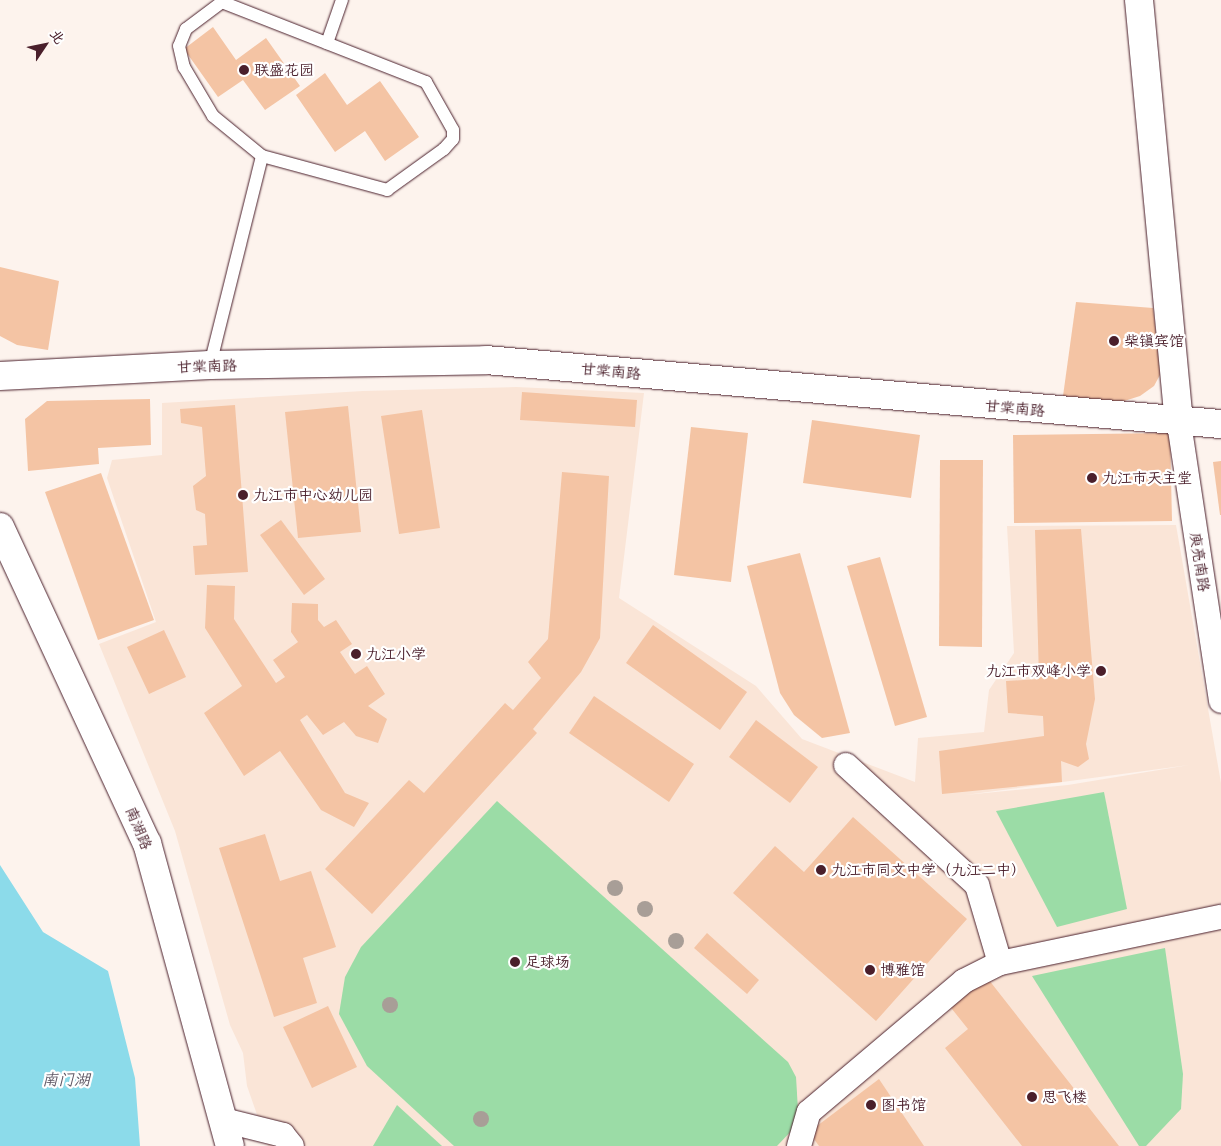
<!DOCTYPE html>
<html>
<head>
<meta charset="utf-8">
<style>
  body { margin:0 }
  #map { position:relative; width:1221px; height:1146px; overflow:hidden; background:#fdf3ed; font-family:"Patrick Hand","LXGW WenKai TC",sans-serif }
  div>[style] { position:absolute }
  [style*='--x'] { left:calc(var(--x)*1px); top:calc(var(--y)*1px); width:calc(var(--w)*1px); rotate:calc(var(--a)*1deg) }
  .built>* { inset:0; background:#fae5d7 }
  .green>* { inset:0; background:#9bdca6 }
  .water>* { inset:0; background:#8cdbea }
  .building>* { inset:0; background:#f4c4a4 }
  .roads { filter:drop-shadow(0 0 1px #4a1f2b) drop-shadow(0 0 1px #4a1f2b) }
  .service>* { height:12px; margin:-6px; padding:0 6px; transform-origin:6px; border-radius:6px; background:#fff }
  .minor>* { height:24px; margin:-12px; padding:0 12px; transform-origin:12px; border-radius:12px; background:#fff }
  .tertiary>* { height:28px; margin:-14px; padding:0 14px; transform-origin:14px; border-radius:14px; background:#fff }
  .trees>* { width:16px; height:16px; margin:-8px; border-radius:50%; background:#a89e97 }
  .dots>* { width:14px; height:14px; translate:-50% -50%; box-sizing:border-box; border:2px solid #fff; border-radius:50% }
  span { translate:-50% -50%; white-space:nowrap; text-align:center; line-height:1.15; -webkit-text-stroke:4.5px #fff; paint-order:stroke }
  .poi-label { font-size:15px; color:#4a1f2b }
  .left { translate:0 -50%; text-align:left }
  .right { translate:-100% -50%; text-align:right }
  .street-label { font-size:15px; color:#4a1f2b }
  .water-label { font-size:16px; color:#5e5764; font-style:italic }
  .north { position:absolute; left:20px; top:20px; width:50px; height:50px; -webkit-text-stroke:4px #fff; paint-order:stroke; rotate:56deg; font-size:14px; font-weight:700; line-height:20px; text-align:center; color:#4a1f2b }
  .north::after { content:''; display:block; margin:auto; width:18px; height:22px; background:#4a1f2b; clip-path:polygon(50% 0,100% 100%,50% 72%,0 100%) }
</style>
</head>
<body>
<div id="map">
  <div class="built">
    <i style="clip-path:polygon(evenodd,516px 387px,644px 393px,619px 598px,756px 686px,802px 739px,915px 782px,918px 738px,984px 732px,989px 690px,1014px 653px,1007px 526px,1176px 525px,1221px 783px,1221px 1146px,268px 1146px,247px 1086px,243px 1053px,230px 1025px,175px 831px,99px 644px,156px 622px,107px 478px,112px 460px,162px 455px,162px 403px,363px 391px,516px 387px,1189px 765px,1068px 785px,965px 795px,1189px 765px)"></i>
  </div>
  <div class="green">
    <i style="clip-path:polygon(1104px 792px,1127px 909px,1057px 927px,996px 811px)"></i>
    <i style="clip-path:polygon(497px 801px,788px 1062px,796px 1077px,798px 1110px,795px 1127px,777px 1146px,454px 1146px,367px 1066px,339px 1014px,345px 977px,361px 947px)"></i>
    <i style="clip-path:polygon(1165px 948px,1183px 1074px,1181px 1109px,1146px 1146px,1139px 1146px,1032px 976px)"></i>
    <i style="clip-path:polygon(397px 1105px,442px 1146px,373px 1146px)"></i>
  </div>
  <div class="water">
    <i style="clip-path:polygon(0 865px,43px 932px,108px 971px,135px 1078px,140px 1146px,0 1146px)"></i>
  </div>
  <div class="building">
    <i style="clip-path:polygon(213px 27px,236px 60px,266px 38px,300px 86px,265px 110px,243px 80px,218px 97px,184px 49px)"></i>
    <i style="clip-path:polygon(325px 73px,347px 105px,380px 81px,419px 137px,385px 161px,365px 131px,335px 152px,296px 95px)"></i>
    <i style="clip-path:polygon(0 267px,59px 281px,48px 350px,17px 345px,0 336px)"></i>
    <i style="clip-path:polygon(1076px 302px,1153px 308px,1161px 373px,1154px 386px,1140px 396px,1121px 402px,1063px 396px)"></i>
    <i style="clip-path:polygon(522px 392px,637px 400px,635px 427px,520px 420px)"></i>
    <i style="clip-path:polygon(150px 399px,151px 445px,98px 448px,99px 464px,28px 471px,25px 419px,47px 401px)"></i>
    <i style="clip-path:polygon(235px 405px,248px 572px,195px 575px,193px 546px,207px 545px,205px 514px,196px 510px,193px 486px,206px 476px,202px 427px,181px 423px,180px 409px)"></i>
    <i style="clip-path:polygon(348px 406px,361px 532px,298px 538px,285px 412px)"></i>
    <i style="clip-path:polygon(422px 410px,440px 528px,399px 534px,381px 416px)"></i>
    <i style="clip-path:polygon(812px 420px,920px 435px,911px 498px,803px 483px)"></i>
    <i style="clip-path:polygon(691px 427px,748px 433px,731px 582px,674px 575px)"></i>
    <i style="clip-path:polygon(1170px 433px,1172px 521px,1014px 523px,1013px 435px)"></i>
    <i style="clip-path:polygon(940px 460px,983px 460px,982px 647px,939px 646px)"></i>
    <i style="clip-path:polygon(1221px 461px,1221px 515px,1220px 515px,1213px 462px)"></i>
    <i style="clip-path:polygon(562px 472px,609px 476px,600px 638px,581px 672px,533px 729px,537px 733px,372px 914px,325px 869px,409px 780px,424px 793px,505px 703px,513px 710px,541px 678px,528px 662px,548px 639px)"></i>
    <i style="clip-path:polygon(101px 473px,154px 620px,98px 640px,45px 492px)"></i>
    <i style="clip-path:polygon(281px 520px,325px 579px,304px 595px,260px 535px)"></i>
    <i style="clip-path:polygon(1081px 529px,1095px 699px,1086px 744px,1089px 759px,1078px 767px,1061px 761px,1062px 782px,942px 794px,939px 751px,1044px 736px,1043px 716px,1008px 713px,1006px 681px,1039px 679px,1035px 530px)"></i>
    <i style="clip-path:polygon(800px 553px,850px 733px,822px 738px,794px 715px,780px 693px,747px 566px)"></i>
    <i style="clip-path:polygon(880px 557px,927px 717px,895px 726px,847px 566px)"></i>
    <i style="clip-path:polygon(207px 585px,235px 586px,234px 619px,276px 683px,285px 677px,273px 660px,298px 642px,291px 632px,292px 603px,318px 604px,318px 620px,324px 627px,336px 620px,352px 644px,340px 652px,355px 674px,367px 666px,385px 694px,368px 706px,387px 719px,378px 743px,356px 736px,344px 722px,323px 735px,307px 715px,300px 720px,345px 793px,369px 803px,354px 827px,321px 810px,280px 751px,244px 776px,204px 713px,242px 686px,205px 628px)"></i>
    <i style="clip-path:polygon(653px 625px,747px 692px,720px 730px,626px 663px)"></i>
    <i style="clip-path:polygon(164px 630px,186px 677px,149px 694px,127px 647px)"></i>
    <i style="clip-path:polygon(594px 696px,694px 764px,669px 802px,569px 733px)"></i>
    <i style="clip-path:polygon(756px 720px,818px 767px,790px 803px,729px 757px)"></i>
    <i style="clip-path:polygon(853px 817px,967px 919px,876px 1021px,733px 893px,775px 846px,804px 872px)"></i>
    <i style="clip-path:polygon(265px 834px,280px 881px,311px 871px,336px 947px,303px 958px,317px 1003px,274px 1017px,219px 848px)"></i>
    <i style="clip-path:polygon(707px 933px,759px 980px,747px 994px,694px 948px)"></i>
    <i style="clip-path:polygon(985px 975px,1119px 1146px,1022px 1146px,945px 1048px,968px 1029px,948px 1004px)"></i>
    <i style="clip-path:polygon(328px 1006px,357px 1067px,312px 1088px,283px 1027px)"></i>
    <i style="clip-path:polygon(879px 1079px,924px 1146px,819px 1146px,809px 1132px)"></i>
  </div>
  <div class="roads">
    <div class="service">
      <i style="--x:327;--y:43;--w:46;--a:-70.8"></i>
      <i style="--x:210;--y:365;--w:215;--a:-76"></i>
      <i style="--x:262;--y:156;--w:130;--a:15.2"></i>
      <i style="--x:387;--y:190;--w:70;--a:-35.7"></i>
      <i style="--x:444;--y:149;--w:13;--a:-48"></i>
      <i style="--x:453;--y:139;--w:9;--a:-90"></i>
      <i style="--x:453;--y:130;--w:55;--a:-119.4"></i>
      <i style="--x:426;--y:82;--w:219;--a:-158.6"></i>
      <i style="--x:222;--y:2;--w:45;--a:143.1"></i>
      <i style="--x:186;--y:29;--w:18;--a:112"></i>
      <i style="--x:179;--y:46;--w:22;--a:77"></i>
      <i style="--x:184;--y:67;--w:57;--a:59.4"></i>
      <i style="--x:213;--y:116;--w:63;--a:39.2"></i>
    </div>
    <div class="minor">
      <i style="--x:1179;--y:423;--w:281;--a:81.4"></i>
      <i style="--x:846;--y:765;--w:178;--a:42.5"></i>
      <i style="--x:977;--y:885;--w:81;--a:73.6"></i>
      <i style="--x:223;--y:1120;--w:62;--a:14"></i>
      <i style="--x:283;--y:1135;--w:14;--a:51"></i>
      <i style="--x:799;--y:1146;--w:35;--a:-74"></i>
      <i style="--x:809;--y:1112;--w:203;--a:-40.2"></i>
      <i style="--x:964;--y:981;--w:40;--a:-26.6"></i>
      <i style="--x:1000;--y:963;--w:226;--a:-11.8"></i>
    </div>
    <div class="tertiary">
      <i style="--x:1139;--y:0;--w:425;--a:84.6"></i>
      <i style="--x:0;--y:376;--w:210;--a:-3"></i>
      <i style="--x:210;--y:365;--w:276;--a:-1"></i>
      <i style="--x:486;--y:360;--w:738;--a:4.98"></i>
      <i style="--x:0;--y:527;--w:349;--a:65.1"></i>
      <i style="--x:147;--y:843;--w:314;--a:74.7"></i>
    </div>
  </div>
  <div class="trees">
    <i style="left:615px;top:888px"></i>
    <i style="left:645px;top:909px"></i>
    <i style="left:676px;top:941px"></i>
    <i style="left:390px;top:1005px"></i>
    <i style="left:481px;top:1119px"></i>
  </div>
  <div class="dots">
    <i style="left:244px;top:70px;background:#4a1f2b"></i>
    <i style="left:1114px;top:341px;background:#4a1f2b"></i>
    <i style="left:1092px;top:478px;background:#4a1f2b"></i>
    <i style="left:243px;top:495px;background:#4a1f2b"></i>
    <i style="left:356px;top:654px;background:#4a1f2b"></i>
    <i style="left:1101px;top:671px;background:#4a1f2b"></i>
    <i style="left:821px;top:870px;background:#4a1f2b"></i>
    <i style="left:515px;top:962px;background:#4a1f2b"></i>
    <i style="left:870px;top:970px;background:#4a1f2b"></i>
    <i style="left:1032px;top:1097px;background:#4a1f2b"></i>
    <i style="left:871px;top:1105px;background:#4a1f2b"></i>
  </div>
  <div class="poi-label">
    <span class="left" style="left:254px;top:70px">联盛花园</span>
    <span class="left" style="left:1124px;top:341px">柴镇宾馆</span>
    <span class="left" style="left:1102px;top:478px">九江市天主堂</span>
    <span class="left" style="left:253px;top:495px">九江市中心幼儿园</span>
    <span class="left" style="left:366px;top:654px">九江小学</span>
    <span class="right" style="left:1091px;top:671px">九江市双峰小学</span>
    <span class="left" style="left:831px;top:870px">九江市同文中学（九江二中）</span>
    <span class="left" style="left:525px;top:962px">足球场</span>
    <span class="left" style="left:880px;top:970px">博雅馆</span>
    <span class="left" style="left:1042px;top:1097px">思飞楼</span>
    <span class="left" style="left:881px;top:1105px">图书馆</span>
  </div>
  <div class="street-label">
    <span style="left:207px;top:366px;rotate:-2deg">甘棠南路</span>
    <span style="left:611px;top:371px;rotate:5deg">甘棠南路</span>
    <span style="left:1015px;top:408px;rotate:5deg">甘棠南路</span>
    <span style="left:1200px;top:562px;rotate:81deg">庾亮南路</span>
    <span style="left:139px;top:828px;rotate:67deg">南湖路</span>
  </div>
  <div class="water-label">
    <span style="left:66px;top:1079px">南门湖</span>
  </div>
  <div class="north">北</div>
</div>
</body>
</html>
